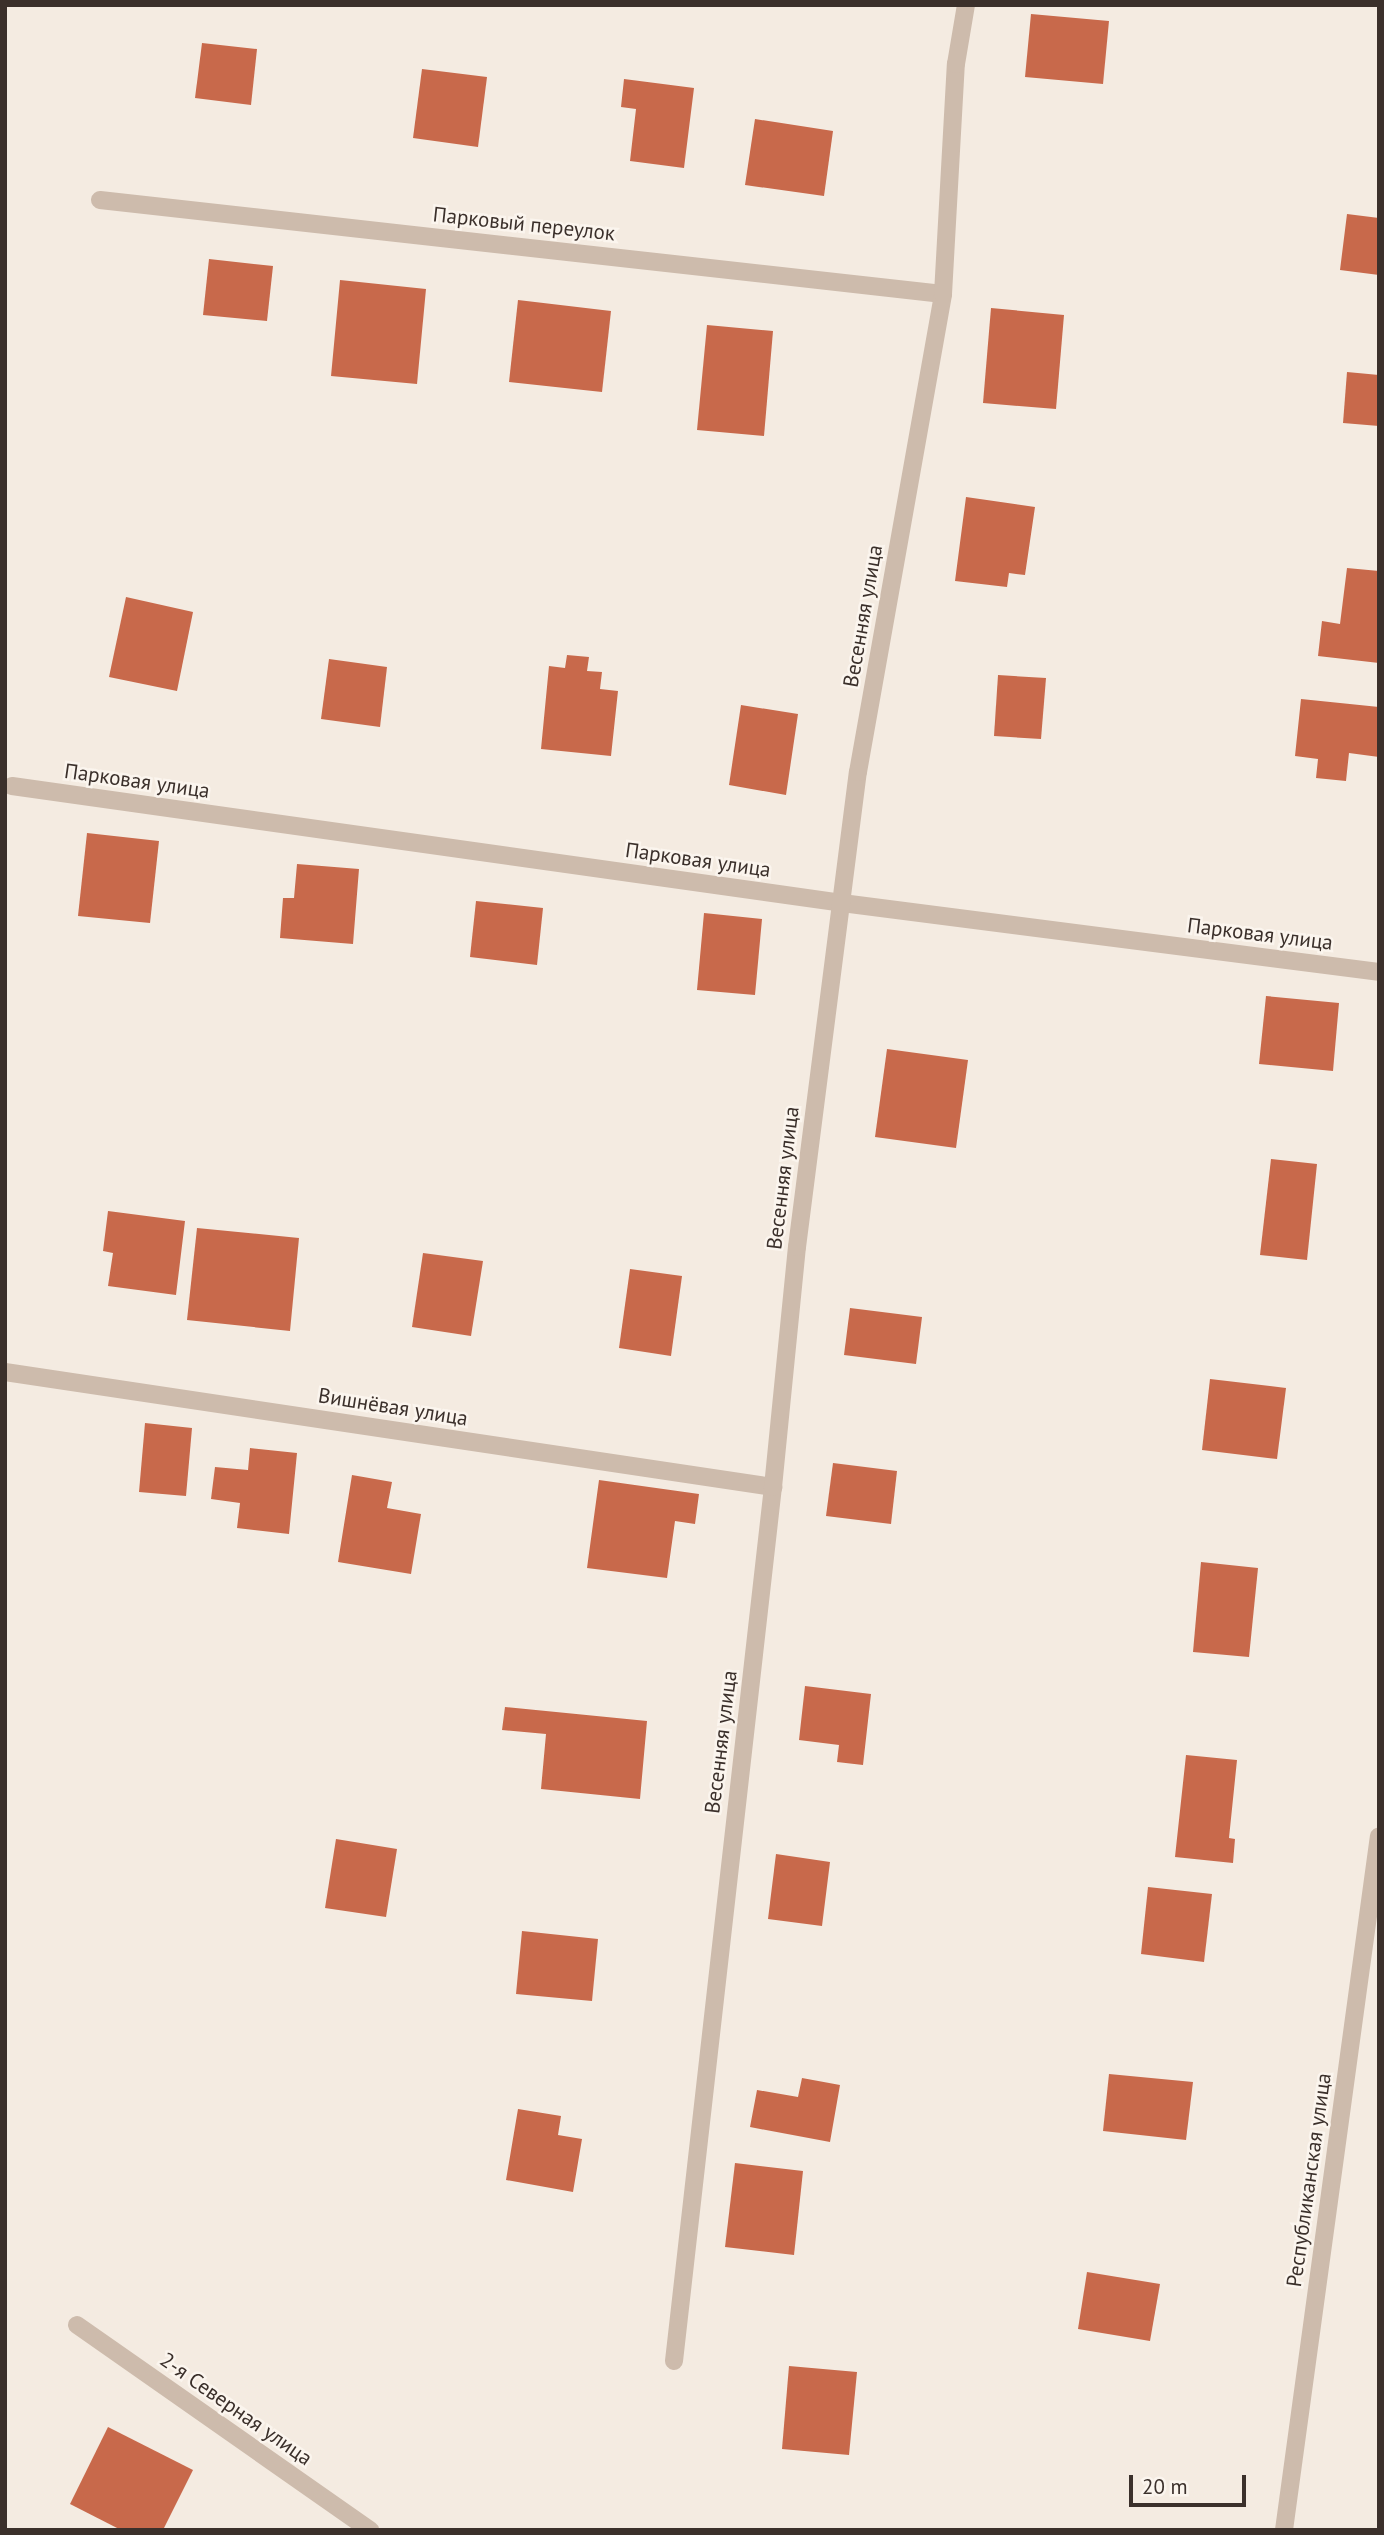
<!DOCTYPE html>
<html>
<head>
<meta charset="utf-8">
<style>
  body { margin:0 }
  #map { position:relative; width:1384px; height:2535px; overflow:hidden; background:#f4ebe1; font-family:"PT Sans",sans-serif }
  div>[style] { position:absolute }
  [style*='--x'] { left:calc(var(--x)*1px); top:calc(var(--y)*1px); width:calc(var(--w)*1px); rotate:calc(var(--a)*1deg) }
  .building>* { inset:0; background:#c8694b }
  .minor>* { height:18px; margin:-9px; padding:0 9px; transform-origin:9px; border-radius:9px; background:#cdbbac }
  span { translate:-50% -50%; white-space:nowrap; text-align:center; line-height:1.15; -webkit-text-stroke:5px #fbf5ee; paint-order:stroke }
  .street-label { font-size:21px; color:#3b302b }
  .frame { position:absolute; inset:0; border:7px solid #3b302b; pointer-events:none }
  .scale { position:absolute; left:1129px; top:2475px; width:117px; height:32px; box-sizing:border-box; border:4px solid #3b302b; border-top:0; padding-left:9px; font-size:21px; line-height:24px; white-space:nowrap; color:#3b302b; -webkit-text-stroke:5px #fbf5ee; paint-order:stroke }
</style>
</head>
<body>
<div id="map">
  <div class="building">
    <i style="clip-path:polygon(1031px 14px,1109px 21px,1103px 84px,1025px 77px)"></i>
    <i style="clip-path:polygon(202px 43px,257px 49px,251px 105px,195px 98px)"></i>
    <i style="clip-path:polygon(422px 69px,487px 77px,478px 147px,413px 138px)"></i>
    <i style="clip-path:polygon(624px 79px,694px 88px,684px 168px,630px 161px,636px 109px,621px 107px)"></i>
    <i style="clip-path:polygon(755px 119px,833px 131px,824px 196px,745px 185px)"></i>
    <i style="clip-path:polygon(1347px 214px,1379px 218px,1379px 275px,1340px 270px)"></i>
    <i style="clip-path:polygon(209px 259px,273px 266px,267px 321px,203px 315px)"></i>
    <i style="clip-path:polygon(340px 280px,426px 289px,417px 384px,331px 376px)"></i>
    <i style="clip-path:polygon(518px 300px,611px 311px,602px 392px,509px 382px)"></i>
    <i style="clip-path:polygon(991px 308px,1064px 315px,1056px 409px,983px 403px)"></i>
    <i style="clip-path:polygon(707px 325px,773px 331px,764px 436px,697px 430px)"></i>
    <i style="clip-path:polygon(1347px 372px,1379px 375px,1379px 426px,1343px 423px)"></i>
    <i style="clip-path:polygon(966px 497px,1035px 507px,1025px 575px,1009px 573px,1007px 587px,955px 581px)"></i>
    <i style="clip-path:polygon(1347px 568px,1379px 571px,1379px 663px,1318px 656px,1322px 621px,1340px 624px)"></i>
    <i style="clip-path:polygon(126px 597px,193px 612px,177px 691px,109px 677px)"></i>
    <i style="clip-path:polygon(567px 655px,589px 657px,587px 671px,602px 672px,600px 689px,618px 691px,611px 756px,541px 749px,549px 666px,565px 668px)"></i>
    <i style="clip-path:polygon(329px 659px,387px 667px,380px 727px,321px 719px)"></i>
    <i style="clip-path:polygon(998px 675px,1046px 678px,1041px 739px,994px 736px)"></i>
    <i style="clip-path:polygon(1301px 699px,1379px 707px,1379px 757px,1349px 753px,1346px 781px,1316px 778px,1318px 759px,1295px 756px)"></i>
    <i style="clip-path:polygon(741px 705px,798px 714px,786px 795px,729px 785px)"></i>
    <i style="clip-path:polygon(87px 833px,159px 841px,150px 923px,78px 916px)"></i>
    <i style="clip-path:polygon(297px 864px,359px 869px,353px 944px,280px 938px,283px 898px,294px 898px)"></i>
    <i style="clip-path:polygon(476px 901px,543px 908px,537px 965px,470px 957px)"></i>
    <i style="clip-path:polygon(704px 913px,762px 919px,755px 995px,697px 990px)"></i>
    <i style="clip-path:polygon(1266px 996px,1339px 1003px,1333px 1071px,1259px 1064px)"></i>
    <i style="clip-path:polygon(887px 1049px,968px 1060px,956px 1148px,875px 1137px)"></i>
    <i style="clip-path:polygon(1271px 1159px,1317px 1164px,1307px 1260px,1260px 1255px)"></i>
    <i style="clip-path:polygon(108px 1211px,185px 1221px,176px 1295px,108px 1286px,113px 1253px,103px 1251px)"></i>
    <i style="clip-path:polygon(197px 1228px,299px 1238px,290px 1331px,187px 1320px)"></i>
    <i style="clip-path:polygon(423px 1253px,483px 1261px,471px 1336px,412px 1327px)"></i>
    <i style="clip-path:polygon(630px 1269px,682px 1276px,671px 1356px,619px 1348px)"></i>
    <i style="clip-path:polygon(850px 1308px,922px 1317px,916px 1364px,844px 1355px)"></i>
    <i style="clip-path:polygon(1210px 1379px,1286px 1388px,1277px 1459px,1202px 1450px)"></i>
    <i style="clip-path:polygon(145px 1423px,192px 1428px,186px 1496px,139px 1492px)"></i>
    <i style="clip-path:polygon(250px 1448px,297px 1453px,289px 1534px,237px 1528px,240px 1503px,211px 1499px,215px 1467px,248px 1470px)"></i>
    <i style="clip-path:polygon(833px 1463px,897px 1471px,891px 1524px,826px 1516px)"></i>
    <i style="clip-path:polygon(352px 1475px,392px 1482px,387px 1508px,421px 1514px,411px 1574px,338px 1562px)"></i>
    <i style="clip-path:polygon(599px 1480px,699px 1494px,695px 1524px,675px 1521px,667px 1578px,587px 1568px)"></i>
    <i style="clip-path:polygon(1201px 1562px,1258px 1568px,1249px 1657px,1193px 1652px)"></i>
    <i style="clip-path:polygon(805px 1686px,871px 1694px,863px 1765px,837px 1762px,839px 1745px,799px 1740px)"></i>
    <i style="clip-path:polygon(505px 1707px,647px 1721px,640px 1799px,541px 1789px,546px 1734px,502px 1730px)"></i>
    <i style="clip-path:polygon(1186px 1755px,1237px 1760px,1229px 1838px,1235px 1839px,1233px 1863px,1175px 1857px)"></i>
    <i style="clip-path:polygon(336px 1839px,397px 1849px,386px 1917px,325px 1908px)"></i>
    <i style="clip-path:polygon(776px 1854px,830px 1862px,822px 1926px,768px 1919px)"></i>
    <i style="clip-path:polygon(1148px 1887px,1212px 1894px,1204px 1962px,1141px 1954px)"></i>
    <i style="clip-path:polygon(522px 1931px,598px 1939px,592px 2001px,516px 1994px)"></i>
    <i style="clip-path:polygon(1109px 2074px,1193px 2082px,1186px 2140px,1103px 2131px)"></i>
    <i style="clip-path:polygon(802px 2078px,840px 2085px,830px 2142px,750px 2127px,757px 2090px,798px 2097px)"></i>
    <i style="clip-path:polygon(518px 2109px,561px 2116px,558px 2135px,582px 2139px,573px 2192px,506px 2180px)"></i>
    <i style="clip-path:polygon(735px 2163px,803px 2171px,794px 2255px,725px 2247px)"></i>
    <i style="clip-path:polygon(1087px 2272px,1160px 2284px,1150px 2341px,1078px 2329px)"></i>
    <i style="clip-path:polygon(789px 2366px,857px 2372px,849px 2455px,782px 2449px)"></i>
    <i style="clip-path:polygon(108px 2427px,193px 2470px,163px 2530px,121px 2530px,70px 2504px)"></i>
  </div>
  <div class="minor">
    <i style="--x:100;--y:200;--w:848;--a:6.36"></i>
    <i style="--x:12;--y:786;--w:838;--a:8.02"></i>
    <i style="--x:842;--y:903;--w:541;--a:7.32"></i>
    <i style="--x:5;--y:1372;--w:777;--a:8.52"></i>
    <i style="--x:77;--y:2325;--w:358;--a:35"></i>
    <i style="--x:674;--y:2361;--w:880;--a:-83.54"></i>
    <i style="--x:773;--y:1487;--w:241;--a:-84.3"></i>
    <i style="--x:797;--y:1247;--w:479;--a:-82.7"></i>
    <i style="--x:858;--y:772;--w:485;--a:-79.9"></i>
    <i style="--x:943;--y:294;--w:230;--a:-86.8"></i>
    <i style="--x:956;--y:64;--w:60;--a:-80.4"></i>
    <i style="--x:1284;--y:2530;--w:700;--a:-82.21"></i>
  </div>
  <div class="street-label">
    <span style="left:524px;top:224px;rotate:6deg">Парковый переулок</span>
    <span style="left:863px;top:616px;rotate:-80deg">Весенняя улица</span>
    <span style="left:137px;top:781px;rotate:8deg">Парковая улица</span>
    <span style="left:698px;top:860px;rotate:8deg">Парковая улица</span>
    <span style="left:1260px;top:934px;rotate:7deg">Парковая улица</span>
    <span style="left:783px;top:1178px;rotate:-83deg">Весенняя улица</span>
    <span style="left:393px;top:1407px;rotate:9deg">Вишнёвая улица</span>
    <span style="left:721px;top:1742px;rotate:-83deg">Весенняя улица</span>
    <span style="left:1309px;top:2180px;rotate:-82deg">Республиканская улица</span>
    <span style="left:236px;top:2409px;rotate:35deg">2-я Северная улица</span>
  </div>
  <div class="frame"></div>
  <div class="scale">20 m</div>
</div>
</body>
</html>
